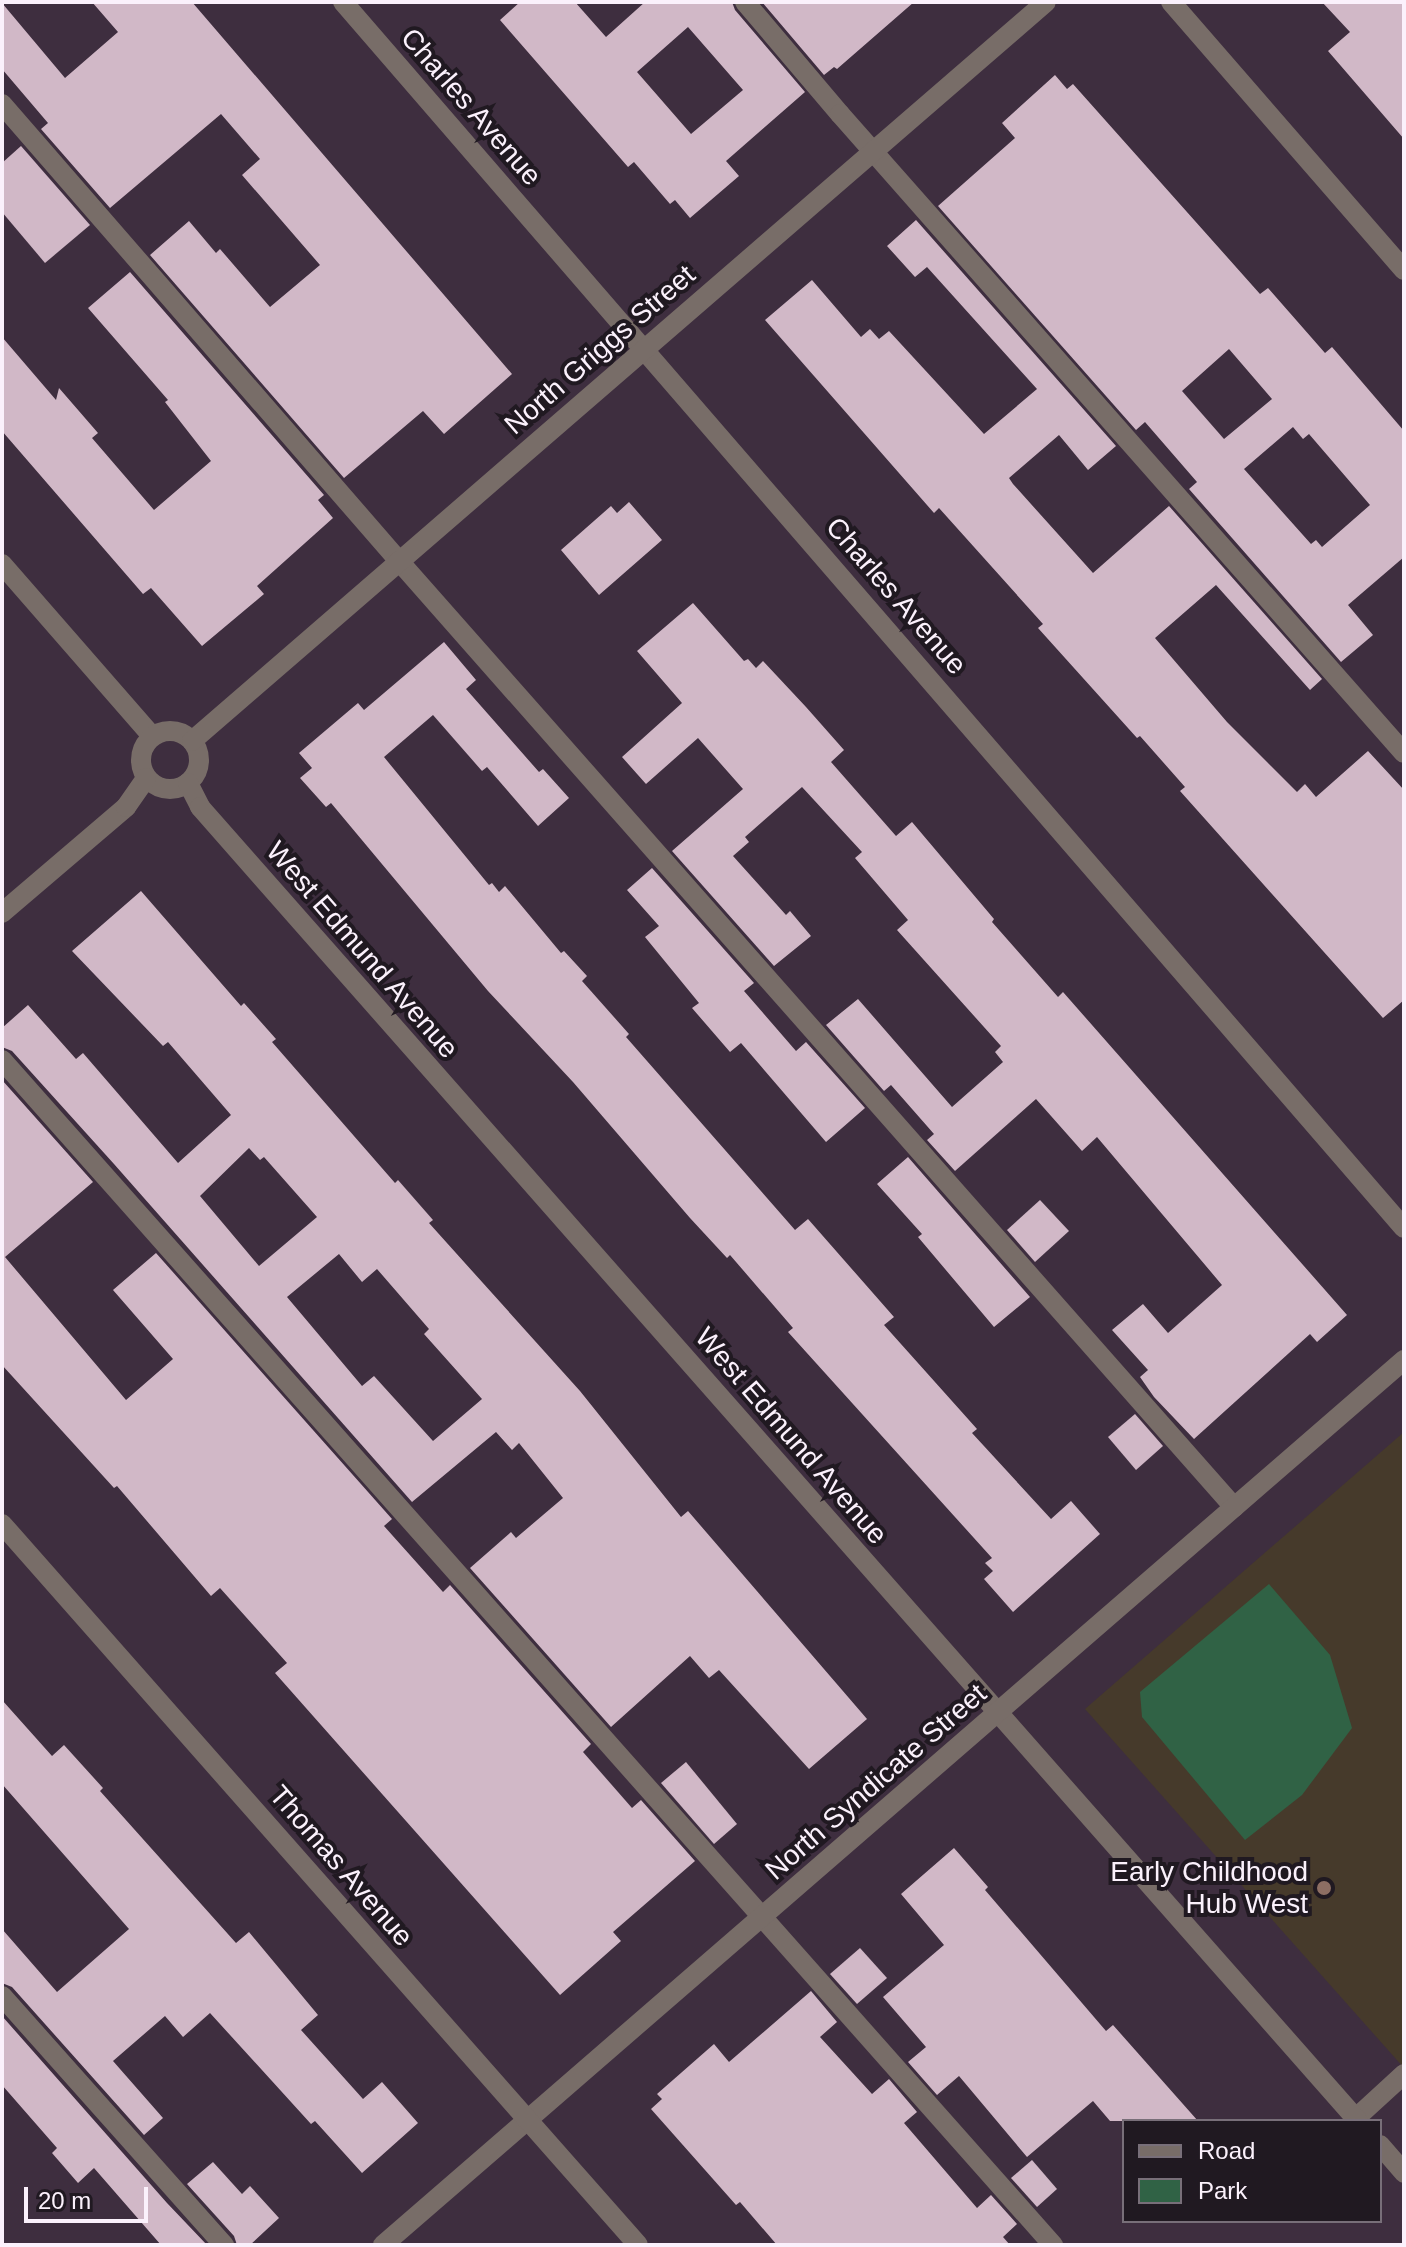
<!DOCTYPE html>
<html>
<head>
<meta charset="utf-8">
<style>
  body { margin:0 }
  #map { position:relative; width:1406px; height:2247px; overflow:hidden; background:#3e2e3f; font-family:Arial,sans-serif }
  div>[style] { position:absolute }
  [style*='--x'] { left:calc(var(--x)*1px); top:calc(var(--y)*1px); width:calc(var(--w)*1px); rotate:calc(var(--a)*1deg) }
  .education>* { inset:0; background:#463a2b }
  .green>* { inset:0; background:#306245 }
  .building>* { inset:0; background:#d1b8c7 }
  .service>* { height:20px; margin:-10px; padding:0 10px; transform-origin:10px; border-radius:10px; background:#786d68 }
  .minor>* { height:20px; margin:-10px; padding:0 10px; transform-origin:10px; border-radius:10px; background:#786d68 }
  .minor>.ring { margin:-10px; padding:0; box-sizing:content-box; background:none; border:20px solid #786d68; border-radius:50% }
  .tertiary>* { height:20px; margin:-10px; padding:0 10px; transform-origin:10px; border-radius:10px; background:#786d68 }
  .dots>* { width:22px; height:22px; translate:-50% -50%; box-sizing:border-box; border:4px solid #201921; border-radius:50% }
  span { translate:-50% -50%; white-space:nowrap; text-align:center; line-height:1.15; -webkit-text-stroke:8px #201921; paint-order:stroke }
  .street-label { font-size:28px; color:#fbf1fc }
  .poi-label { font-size:28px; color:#fbf1fc }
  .right { translate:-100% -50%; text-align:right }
  .frame { position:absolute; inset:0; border:4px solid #fbf1fc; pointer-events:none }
  .legend { position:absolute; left:1122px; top:2119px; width:260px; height:104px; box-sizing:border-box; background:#201921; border:2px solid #786f79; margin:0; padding:10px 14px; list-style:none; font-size:24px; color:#fbf1fc }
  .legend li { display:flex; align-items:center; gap:16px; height:40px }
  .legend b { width:40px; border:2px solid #786f79 }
  .scale { position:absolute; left:24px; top:2187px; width:124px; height:36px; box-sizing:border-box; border:4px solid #fbf1fc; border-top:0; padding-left:10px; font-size:24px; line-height:28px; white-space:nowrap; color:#fbf1fc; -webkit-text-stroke:6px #201921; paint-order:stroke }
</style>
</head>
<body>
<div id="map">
  <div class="education">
    <i style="clip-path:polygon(1404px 1432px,1404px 2068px,1085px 1709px)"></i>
  </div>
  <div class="green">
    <i style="clip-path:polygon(1269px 1584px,1330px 1655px,1352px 1728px,1302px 1795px,1245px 1840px,1142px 1717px,1140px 1692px)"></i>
  </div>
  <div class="building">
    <i style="clip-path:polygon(92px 2px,192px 2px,512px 374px,444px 434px,423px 411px,344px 478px,150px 255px,189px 221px,216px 253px,220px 249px,270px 307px,320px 265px,242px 175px,260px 159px,221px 114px,110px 208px,41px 129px,48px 123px,2px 69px,2px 3px,65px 78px,118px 32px)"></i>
    <i style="clip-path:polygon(evenodd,520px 2px,575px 2px,606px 37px,645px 2px,732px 2px,735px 10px,805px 92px,726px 161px,739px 176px,690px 218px,675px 200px,670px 204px,634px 162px,628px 167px,500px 20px,520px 2px,688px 27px,743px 90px,691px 134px,637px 72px,688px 27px)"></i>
    <i style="clip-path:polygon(762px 2px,914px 2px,837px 69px,834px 67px,824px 75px)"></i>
    <i style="clip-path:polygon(1322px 2px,1404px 2px,1404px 139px,1328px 51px,1350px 32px)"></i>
    <i style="clip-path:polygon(evenodd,1055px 75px,1067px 89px,1073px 84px,1260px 294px,1268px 288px,1325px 353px,1332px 347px,1404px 431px,1404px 557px,1348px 605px,1373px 635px,1341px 662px,1189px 489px,1197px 482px,1145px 422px,1136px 430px,938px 206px,1015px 138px,1002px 123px,1055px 75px,1229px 349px,1272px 399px,1224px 439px,1182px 391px,1229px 349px,1055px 75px,1293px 427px,1303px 439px,1309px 434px,1370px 505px,1322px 547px,1316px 540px,1311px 544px,1244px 469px,1293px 427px)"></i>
    <i style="clip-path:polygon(21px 146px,90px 225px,45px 263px,2px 212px,2px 163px)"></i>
    <i style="clip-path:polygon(916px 220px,1116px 446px,1088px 470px,1059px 435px,1009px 478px,1013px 484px,1093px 573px,1169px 506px,1322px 679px,1310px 690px,1216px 585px,1155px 638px,1227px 722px,1297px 792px,1305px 784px,1316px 797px,1368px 751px,1404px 790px,1404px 1000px,1383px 1018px,1180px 791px,1185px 787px,1140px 736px,1137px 738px,1038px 628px,1043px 624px,939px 508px,934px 513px,765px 320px,812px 280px,861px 337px,870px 329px,879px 339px,889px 331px,984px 434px,1037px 389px,927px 267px,915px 277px,887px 246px)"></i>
    <i style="clip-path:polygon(130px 272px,324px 495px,318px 500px,333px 518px,257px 586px,264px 594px,202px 646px,151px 588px,143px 594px,2px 431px,2px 337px,56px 400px,59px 388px,98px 433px,92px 438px,154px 510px,211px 461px,165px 402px,168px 400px,88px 308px)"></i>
    <i style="clip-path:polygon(629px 502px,662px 540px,599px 595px,561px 550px,611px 506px,617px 513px)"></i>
    <i style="clip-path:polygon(693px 603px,744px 661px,748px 659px,756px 668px,763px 661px,806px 707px,844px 750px,831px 762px,896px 836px,912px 822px,994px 919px,992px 922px,1058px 997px,1063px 992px,1347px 1315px,1317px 1342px,1310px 1334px,1194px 1439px,1154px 1397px,1140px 1377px,1148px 1370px,1112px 1330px,1143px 1304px,1168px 1333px,1222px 1285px,1097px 1137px,1082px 1151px,1036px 1099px,955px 1171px,927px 1140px,934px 1134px,891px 1085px,884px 1091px,826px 1025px,858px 999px,952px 1107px,1003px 1062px,995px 1052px,1001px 1046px,897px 930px,908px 920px,855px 858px,862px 852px,802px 787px,745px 837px,749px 842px,733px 856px,786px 915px,790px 911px,811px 936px,774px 966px,672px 851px,743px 789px,698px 738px,646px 784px,622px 757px,682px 703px,637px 651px)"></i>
    <i style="clip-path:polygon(444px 642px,476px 680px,466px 689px,539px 772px,543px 769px,569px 798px,538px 826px,487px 767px,482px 771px,433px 715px,384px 757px,489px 885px,492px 883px,499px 892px,505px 886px,561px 953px,564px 951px,587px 976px,582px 981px,629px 1034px,626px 1037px,795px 1230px,808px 1219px,894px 1317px,884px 1325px,977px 1429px,972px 1433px,1051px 1519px,1071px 1501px,1100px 1534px,1013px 1612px,984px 1579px,993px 1571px,985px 1563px,992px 1558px,788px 1332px,793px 1328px,730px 1255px,727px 1258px,690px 1218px,573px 1082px,488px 991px,331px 803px,326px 807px,300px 778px,312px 768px,299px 753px,358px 703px,364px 710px)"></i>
    <i style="clip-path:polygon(652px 868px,754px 983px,744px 991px,796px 1051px,806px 1042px,865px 1108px,826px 1142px,741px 1043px,730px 1052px,692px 1008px,699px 1003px,645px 937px,659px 926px,627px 890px)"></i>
    <i style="clip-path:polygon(evenodd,141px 891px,241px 1006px,244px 1003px,276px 1039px,272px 1042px,395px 1183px,398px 1180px,433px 1220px,429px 1223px,580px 1391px,681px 1517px,688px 1511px,867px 1719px,809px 1769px,719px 1670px,709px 1678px,690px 1656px,611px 1727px,470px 1568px,511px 1532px,516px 1538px,563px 1498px,519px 1443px,512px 1450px,496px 1432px,412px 1502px,114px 1164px,12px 1051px,2px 1047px,2px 1028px,28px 1005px,76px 1059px,83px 1053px,178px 1163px,231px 1115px,168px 1042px,163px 1046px,72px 951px,141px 891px,249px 1148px,260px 1160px,264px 1157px,317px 1217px,259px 1266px,200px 1196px,249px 1148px,141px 891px,339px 1254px,362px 1282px,377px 1269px,429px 1329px,424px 1334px,482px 1399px,433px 1441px,374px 1376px,362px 1386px,287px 1297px,339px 1254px)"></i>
    <i style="clip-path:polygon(2px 1080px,93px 1182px,5px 1257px,126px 1400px,173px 1359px,113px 1290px,156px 1253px,392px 1519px,384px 1526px,443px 1592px,450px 1585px,591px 1744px,583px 1752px,632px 1808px,641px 1800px,695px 1861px,613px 1932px,621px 1941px,560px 1995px,275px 1673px,287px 1663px,220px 1588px,211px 1596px,117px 1486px,114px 1488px,2px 1365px)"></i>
    <i style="clip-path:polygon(908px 1157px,1030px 1297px,994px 1327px,918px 1237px,922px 1234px,877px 1184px)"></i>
    <i style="clip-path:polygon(1040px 1200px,1069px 1231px,1035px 1262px,1007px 1230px)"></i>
    <i style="clip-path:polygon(1135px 1414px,1163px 1446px,1136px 1470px,1108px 1437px)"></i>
    <i style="clip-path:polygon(2px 1700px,52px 1756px,64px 1745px,103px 1788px,100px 1791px,236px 1943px,249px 1932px,318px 2015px,301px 2030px,363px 2099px,382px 2082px,418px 2123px,362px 2173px,315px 2121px,311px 2124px,210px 2013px,183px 2037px,165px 2016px,113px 2061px,163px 2118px,144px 2135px,12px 1987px,2px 1983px,2px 1929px,57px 1992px,129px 1929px,2px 1784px)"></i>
    <i style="clip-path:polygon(686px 1762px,737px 1824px,714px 1844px,661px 1783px)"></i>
    <i style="clip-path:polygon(954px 1848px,988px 1887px,985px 1890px,1106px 2031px,1113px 2025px,1198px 2121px,1110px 2121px,1093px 2101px,1027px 2157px,959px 2076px,937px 2095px,908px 2062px,926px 2047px,883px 1997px,944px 1945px,901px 1894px)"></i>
    <i style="clip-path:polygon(860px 1948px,887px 1978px,857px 2004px,830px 1974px)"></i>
    <i style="clip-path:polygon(811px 1991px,837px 2022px,820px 2037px,872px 2094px,889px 2079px,917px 2112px,904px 2123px,977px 2208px,991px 2195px,1017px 2224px,1003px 2237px,1010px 2245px,777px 2245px,740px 2202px,736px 2205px,651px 2109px,662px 2099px,657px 2094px,714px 2044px,729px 2062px)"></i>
    <i style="clip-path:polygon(2px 2016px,167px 2203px,207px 2245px,161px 2245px,94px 2168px,78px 2183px,52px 2153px,57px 2148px,2px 2085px)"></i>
    <i style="clip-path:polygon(1032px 2160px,1057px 2189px,1037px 2207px,1011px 2178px)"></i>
    <i style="clip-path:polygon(213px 2162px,242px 2194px,250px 2186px,279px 2218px,250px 2245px,237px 2245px,234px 2236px,187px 2184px)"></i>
  </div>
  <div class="service">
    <i style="--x:745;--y:2;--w:147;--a:49.7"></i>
    <i style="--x:840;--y:114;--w:852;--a:48.57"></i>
    <i style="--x:2;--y:104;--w:605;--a:49.02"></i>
    <i style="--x:399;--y:561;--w:1262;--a:48.57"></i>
    <i style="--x:2;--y:1060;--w:1584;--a:48.43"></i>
    <i style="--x:2;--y:1996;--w:334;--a:48.3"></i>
    <i style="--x:1356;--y:2118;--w:65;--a:-42.5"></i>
  </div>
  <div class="minor">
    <i style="--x:343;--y:2;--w:1621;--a:49.13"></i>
    <i style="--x:1171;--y:2;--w:355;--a:49"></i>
    <i style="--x:2;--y:564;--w:228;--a:48.9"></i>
    <i class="ring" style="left:141px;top:731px;width:38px;height:38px"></i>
    <i style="--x:192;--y:741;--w:1129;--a:-40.87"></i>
    <i style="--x:188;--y:783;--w:27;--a:63"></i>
    <i style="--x:200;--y:807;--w:1751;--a:48.61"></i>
    <i style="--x:2;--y:913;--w:163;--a:-40.5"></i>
    <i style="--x:126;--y:807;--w:35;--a:-55"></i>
    <i style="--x:1380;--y:2145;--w:37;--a:49"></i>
    <i style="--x:383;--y:2245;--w:1351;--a:-40.92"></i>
  </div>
  <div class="tertiary">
    <i style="--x:2;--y:1524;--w:961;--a:48.58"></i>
  </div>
  <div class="dots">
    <i style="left:1324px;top:1888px;background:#8d6e63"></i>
  </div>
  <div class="street-label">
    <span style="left:471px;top:107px;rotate:49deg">Charles Avenue</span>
    <span style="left:600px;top:350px;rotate:-41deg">North Griggs Street</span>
    <span style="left:896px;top:596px;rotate:49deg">Charles Avenue</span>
    <span style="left:362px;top:950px;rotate:49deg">West Edmund Avenue</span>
    <span style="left:791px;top:1436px;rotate:49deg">West Edmund Avenue</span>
    <span style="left:876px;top:1782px;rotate:-41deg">North Syndicate Street</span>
    <span style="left:341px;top:1866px;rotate:49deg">Thomas Avenue</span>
  </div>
  <div class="poi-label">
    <span class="right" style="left:1308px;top:1888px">Early Childhood<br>Hub West</span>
  </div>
  <div class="frame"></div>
  <ul class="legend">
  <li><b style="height:10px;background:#786d68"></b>Road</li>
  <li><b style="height:22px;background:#306245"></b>Park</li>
  </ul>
  <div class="scale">20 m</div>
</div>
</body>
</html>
